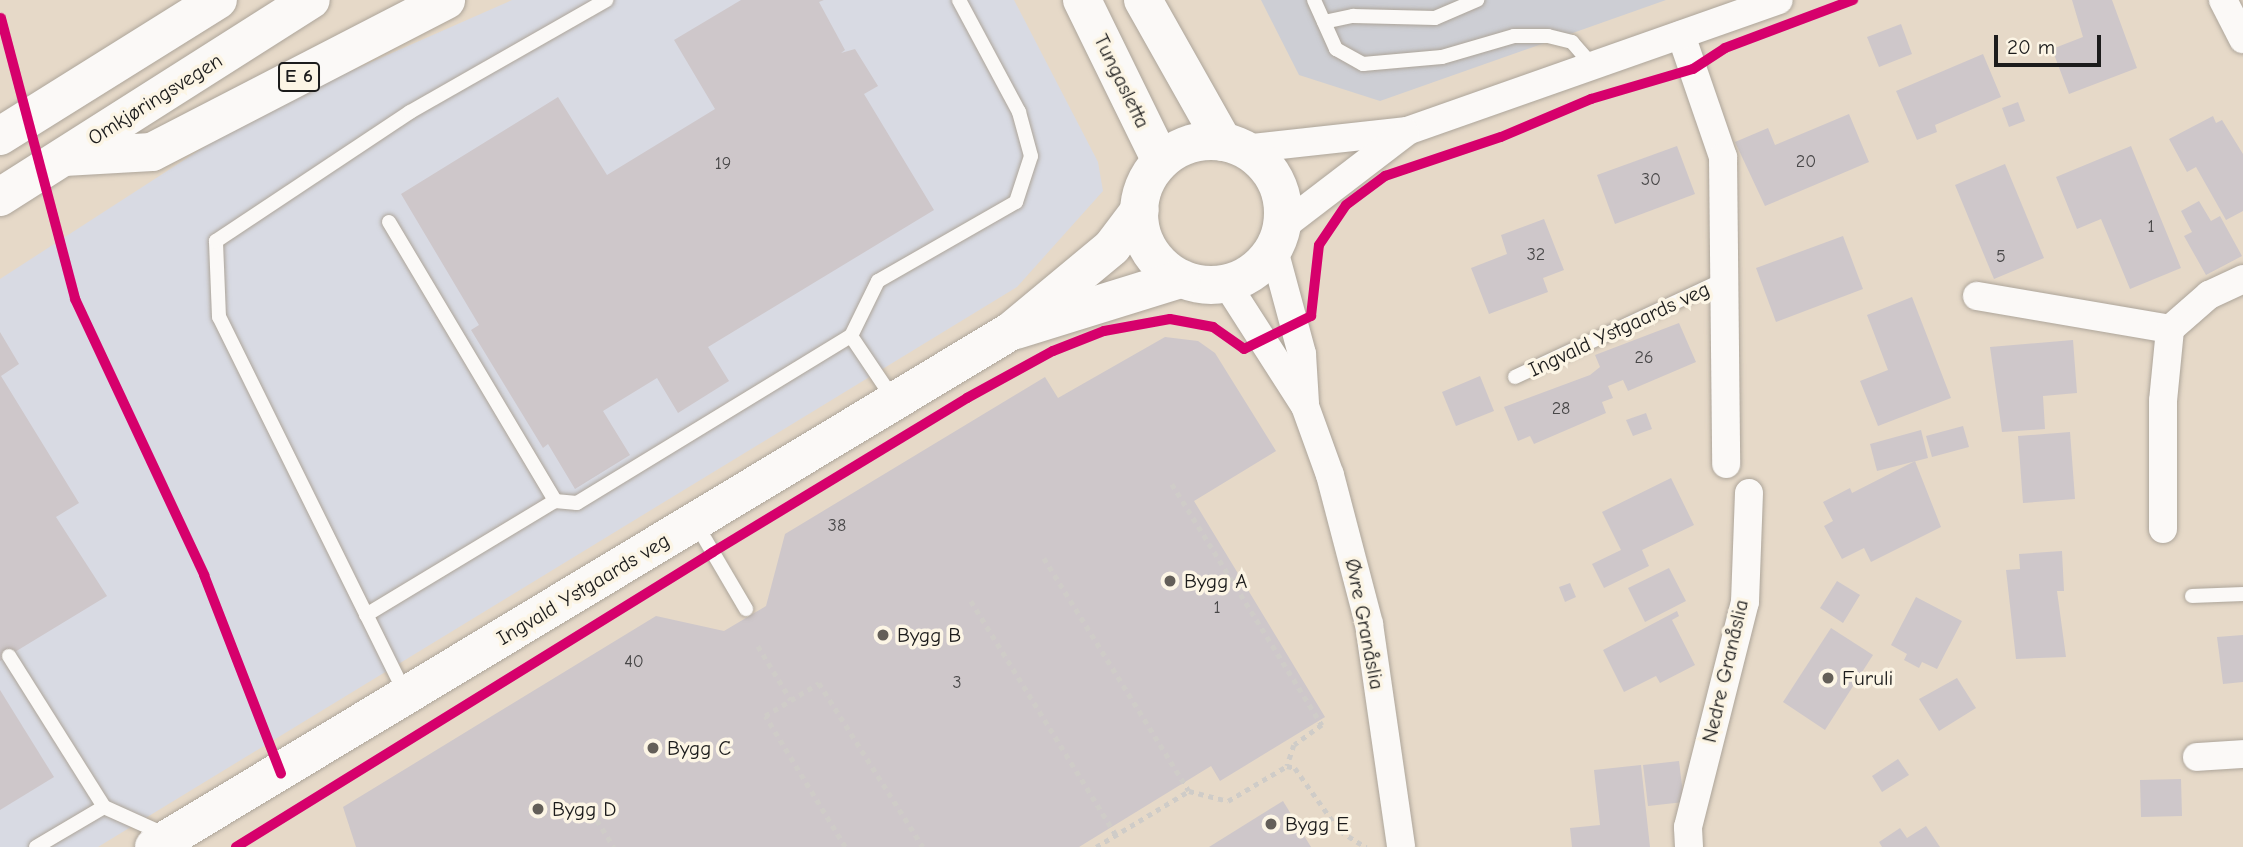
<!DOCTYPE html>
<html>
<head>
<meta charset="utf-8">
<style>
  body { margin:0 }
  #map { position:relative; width:2243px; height:847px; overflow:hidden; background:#e6d9c8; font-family:"Comic Neue",sans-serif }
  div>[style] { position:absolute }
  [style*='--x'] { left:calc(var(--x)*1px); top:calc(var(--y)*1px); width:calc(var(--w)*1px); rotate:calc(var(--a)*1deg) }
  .built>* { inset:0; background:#d8dae3 }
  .industrial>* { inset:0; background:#cdced4 }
  .building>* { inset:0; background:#cec7ca }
  .path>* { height:4.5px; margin-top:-2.25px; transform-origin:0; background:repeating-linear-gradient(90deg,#cfccc8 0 5px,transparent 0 10px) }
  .roads { filter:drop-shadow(0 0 2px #ada59a) drop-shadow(0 0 2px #ada59a) }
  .lane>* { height:14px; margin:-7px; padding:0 7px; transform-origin:7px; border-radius:7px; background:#fbf9f7 }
  .street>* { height:28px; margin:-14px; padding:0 14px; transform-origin:14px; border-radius:14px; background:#fbf9f7 }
  .secondary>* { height:38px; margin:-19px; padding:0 19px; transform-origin:19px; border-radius:19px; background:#fbf9f7 }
  .secondary>.ring { margin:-19px; padding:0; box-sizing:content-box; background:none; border:38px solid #fbf9f7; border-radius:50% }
  .highway>* { height:38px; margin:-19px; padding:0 19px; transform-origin:19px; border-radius:19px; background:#fbf9f7 }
  .cycleway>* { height:10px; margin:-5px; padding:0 5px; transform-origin:5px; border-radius:5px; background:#d6006c }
  .dots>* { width:19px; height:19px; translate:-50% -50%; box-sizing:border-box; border:4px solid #fcf5e5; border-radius:50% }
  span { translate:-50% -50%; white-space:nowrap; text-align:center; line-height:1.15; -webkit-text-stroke:7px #fcf5e5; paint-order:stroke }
  .number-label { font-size:18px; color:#484748 }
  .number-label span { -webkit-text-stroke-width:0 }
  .shield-label span { padding:2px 5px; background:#fcf5e5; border:2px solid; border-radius:5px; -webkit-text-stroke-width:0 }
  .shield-label { font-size:19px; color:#1c1c1c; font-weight:700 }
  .street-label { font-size:21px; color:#1c1c1c }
  .poi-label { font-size:21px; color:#1c1c1c }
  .left { translate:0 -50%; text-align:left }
  .scale { position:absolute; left:1994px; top:35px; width:107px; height:32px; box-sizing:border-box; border:4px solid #1c1c1c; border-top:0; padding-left:9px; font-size:21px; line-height:24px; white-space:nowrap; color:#1c1c1c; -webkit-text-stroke:5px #fcf5e5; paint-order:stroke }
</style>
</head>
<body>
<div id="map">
  <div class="built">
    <i style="clip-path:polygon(512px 0,1014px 0,1098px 162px,1103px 191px,1017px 287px,98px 847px,0 847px,0 279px,260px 111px)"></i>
  </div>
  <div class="industrial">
    <i style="clip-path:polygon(1261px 0,1666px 0,1380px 101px,1299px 75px)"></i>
  </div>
  <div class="building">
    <i style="clip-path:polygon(741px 0,824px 0,819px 2px,845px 50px,841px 53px,855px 49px,878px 86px,864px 94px,934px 210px,708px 347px,729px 381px,678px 413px,657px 378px,603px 411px,630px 455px,575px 489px,548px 444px,543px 448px,471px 330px,479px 325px,401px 194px,558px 97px,607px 175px,715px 109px,674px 40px)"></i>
    <i style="clip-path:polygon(2072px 0,2112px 0,2137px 68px,2069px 94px,2052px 49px,2083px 37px)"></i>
    <i style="clip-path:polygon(1901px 24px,1912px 54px,1879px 67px,1867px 37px)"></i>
    <i style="clip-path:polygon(1983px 54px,2001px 97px,1935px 125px,1937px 132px,1917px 140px,1896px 91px)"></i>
    <i style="clip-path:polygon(2018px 102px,2025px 121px,2009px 127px,2002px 108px)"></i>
    <i style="clip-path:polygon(1849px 114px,1869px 162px,1765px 206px,1735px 142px,1768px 128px,1775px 145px)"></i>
    <i style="clip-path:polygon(2213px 116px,2216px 123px,2222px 120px,2243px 154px,2243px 211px,2226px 220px,2196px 167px,2187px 172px,2169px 139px)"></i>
    <i style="clip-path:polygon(1677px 146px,1695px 194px,1615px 224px,1597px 175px)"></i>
    <i style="clip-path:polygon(2131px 146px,2181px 268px,2130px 289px,2101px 219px,2077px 229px,2056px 177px)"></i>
    <i style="clip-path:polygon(2005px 164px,2044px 258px,1994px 279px,1955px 185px)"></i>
    <i style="clip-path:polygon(2199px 201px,2211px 221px,2220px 216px,2242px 256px,2206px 275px,2184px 236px,2192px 232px,2181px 211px)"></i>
    <i style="clip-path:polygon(1544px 219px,1564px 270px,1543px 278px,1548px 292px,1489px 314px,1471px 268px,1507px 254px,1501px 235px)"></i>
    <i style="clip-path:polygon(1843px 236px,1863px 289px,1776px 322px,1756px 268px)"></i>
    <i style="clip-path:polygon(1912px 297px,1951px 398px,1878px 426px,1860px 381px,1888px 370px,1867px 315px)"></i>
    <i style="clip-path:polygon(1679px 323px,1696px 362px,1628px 391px,1623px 380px,1608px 386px,1613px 398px,1602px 402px,1606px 413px,1534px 444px,1530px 436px,1518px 441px,1504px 407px,1590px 375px,1600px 367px,1595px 355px)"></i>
    <i style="clip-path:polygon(0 332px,19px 364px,1px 376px,79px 503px,56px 517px,107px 596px,0 661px)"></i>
    <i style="clip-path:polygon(1165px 337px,1198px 341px,1215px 353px,1276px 451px,1194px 501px,1325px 717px,1220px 781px,1211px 766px,1079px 847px,356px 847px,343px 807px,656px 616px,724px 631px,766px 606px,785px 534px,1045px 377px,1058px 398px)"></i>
    <i style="clip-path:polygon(2073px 340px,2077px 393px,2043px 396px,2045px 429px,2002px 432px,1990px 347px)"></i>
    <i style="clip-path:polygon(1480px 376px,1494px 411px,1456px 426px,1442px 392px)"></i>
    <i style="clip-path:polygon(1646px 413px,1652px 429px,1633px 436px,1626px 420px)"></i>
    <i style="clip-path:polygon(1963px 426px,1969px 447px,1932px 457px,1926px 436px)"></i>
    <i style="clip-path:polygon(1921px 430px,1928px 458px,1877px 471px,1870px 444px)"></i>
    <i style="clip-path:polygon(2070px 432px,2075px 499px,2023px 503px,2018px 436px)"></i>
    <i style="clip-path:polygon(1915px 461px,1941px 527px,1871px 562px,1864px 548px,1842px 559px,1824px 526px,1833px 521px,1823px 502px,1850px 488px,1852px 493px)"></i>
    <i style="clip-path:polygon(1671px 478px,1694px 525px,1642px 550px,1649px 566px,1604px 588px,1592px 564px,1621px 550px,1602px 512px)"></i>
    <i style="clip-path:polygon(2062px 551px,2064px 591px,2057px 591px,2066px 657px,2016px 659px,2006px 570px,2020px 569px,2019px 554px)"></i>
    <i style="clip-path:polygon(1669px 568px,1686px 601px,1645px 622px,1628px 588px)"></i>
    <i style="clip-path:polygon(1837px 581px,1860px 595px,1843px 623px,1820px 608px)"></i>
    <i style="clip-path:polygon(1570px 583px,1576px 597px,1565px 602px,1559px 587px)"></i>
    <i style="clip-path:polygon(1916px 597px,1962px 621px,1937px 669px,1922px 662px,1919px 668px,1904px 660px,1907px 654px,1891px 645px)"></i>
    <i style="clip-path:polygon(1677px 611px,1679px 616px,1672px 620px,1695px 665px,1660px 683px,1656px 676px,1624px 692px,1603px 650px)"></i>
    <i style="clip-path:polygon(1831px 628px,1873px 655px,1825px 730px,1783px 702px)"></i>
    <i style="clip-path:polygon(2243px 635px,2243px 682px,2223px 684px,2217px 637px)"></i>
    <i style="clip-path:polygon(1957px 678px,1976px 708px,1939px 731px,1919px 699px)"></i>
    <i style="clip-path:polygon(0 690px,54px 777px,0 810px)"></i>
    <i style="clip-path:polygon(1898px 759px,1909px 775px,1882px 792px,1872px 776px)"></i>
    <i style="clip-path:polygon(1679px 761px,1684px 802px,1648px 806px,1643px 765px)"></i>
    <i style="clip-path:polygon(1641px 765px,1650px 847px,1572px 847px,1570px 828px,1600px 825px,1594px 770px)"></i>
    <i style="clip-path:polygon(2181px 779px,2182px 816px,2141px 817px,2140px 780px)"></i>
    <i style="clip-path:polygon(1283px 801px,1311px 847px,1209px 847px)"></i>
    <i style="clip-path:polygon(1926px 826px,1940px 847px,1882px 847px,1879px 842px,1900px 828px,1907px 838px)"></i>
  </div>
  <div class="path">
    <i style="--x:1172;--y:484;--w:284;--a:58.1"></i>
    <i style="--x:1322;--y:725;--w:34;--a:144"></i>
    <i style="--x:1294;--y:745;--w:22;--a:108"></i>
    <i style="--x:1044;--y:558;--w:274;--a:58.1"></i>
    <i style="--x:971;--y:601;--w:275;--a:58.2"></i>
    <i style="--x:758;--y:646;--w:63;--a:58.6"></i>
    <i style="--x:597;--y:820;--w:32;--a:58"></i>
    <i style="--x:845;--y:847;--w:153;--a:-121.4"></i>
    <i style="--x:765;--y:716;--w:63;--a:-31.4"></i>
    <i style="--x:819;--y:683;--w:194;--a:57.6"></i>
    <i style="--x:1096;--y:847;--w:109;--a:-31.1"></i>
    <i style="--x:1189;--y:791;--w:40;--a:14.4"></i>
    <i style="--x:1228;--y:801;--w:69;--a:-30.7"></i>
    <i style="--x:1287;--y:766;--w:8;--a:14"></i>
    <i style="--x:1295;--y:768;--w:77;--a:54.5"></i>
    <i style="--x:1340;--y:831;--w:31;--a:32"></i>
  </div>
  <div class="roads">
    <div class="lane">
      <i style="--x:1314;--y:0;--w:54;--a:65.8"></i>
      <i style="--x:1336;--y:49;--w:31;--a:29"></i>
      <i style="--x:1363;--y:64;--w:79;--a:-5.1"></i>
      <i style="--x:1442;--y:57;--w:75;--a:-16.3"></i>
      <i style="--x:1514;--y:36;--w:34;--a:0"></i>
      <i style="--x:1548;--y:36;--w:25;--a:14"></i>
      <i style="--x:1572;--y:42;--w:30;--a:49"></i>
      <i style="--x:1324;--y:22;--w:30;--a:-12"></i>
      <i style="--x:1353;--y:16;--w:82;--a:1.4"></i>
      <i style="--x:1435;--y:18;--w:46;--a:-23.2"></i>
      <i style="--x:389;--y:222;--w:325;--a:59.2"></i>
      <i style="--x:555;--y:501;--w:22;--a:5"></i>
      <i style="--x:577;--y:503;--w:321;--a:-31.4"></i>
      <i style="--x:1515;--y:377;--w:230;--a:-25"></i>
      <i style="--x:894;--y:400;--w:77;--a:-123.9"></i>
      <i style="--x:851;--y:336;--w:61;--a:-63.9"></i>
      <i style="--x:878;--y:281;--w:159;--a:-29.8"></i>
      <i style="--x:1016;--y:202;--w:48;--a:-71.9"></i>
      <i style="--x:1031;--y:156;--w:46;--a:-105.3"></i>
      <i style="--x:1019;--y:112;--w:127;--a:-118.2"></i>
      <i style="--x:695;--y:522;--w:101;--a:59.6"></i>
      <i style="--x:2192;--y:596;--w:51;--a:-2.2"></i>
      <i style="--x:366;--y:615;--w:221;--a:-31.1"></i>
      <i style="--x:9;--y:656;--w:178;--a:57.8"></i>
      <i style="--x:104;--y:807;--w:68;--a:24.3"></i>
      <i style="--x:406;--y:695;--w:422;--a:-116.3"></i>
      <i style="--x:219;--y:317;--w:76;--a:-92.3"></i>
      <i style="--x:216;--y:241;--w:233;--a:-33.6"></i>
      <i style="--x:410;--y:112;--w:226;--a:-29.7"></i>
      <i style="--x:36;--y:847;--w:79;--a:-30.5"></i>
    </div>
    <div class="street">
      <i style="--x:2223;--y:0;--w:44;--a:62.9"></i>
      <i style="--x:1681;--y:35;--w:129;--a:71"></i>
      <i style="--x:1723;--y:157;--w:307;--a:89.4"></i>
      <i style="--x:1244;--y:149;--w:164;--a:-6.3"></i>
      <i style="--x:1407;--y:131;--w:394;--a:-19.4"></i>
      <i style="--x:1282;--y:227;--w:155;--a:-37.4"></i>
      <i style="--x:1274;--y:250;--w:108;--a:74.9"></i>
      <i style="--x:1302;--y:354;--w:49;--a:86.5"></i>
      <i style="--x:1226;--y:283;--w:146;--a:57.3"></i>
      <i style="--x:1305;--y:406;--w:73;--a:70.1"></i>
      <i style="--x:1330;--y:475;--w:154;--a:75.3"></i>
      <i style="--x:1369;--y:624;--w:225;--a:81.8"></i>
      <i style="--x:1977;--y:296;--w:196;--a:9.7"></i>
      <i style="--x:2163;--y:529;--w:128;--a:-90"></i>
      <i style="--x:2163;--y:401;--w:72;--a:-84.4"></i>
      <i style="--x:2170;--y:329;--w:52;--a:-41.1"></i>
      <i style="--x:2209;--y:295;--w:38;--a:-25"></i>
      <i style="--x:2197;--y:757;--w:46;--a:-3.7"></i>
      <i style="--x:1689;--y:847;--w:20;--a:-93"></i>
      <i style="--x:1688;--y:827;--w:232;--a:-75.8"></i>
      <i style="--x:1745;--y:602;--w:109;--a:-87.9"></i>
    </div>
    <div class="secondary">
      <i style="--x:1082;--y:0;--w:179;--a:63.9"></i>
      <i style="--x:1143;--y:0;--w:163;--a:60.6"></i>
      <i class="ring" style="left:1139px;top:141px;width:106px;height:106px"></i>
      <i style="--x:1016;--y:330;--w:173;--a:-17.2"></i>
      <i style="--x:154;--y:847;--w:1000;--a:-31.05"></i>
      <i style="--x:1011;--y:331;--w:131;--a:-39.7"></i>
      <i style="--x:1112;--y:247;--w:46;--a:-52.9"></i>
    </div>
    <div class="highway">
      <i style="--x:0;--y:136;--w:257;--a:-32"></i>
      <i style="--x:64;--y:157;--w:88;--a:-3.3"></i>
      <i style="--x:152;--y:152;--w:331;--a:-27.3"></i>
      <i style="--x:0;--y:197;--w:368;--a:-32.4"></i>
    </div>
  </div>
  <div class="cycleway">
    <i style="--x:1;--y:18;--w:291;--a:75.2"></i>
    <i style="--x:75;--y:299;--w:305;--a:64.9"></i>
    <i style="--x:204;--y:575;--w:213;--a:68.8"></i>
    <i style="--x:236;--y:847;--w:561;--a:-31.73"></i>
    <i style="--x:713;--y:552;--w:297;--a:-31.2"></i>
    <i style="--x:967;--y:398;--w:98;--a:-28.7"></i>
    <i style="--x:1053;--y:351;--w:55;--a:-21.4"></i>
    <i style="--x:1104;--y:331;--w:67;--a:-10.3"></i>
    <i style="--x:1170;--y:319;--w:44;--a:10.5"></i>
    <i style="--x:1213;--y:327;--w:38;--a:35"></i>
    <i style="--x:1244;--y:349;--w:75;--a:-26.2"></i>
    <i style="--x:1311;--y:316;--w:71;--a:-83.6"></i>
    <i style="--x:1319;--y:245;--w:48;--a:-56"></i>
    <i style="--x:1346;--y:205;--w:49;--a:-36.6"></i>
    <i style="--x:1385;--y:176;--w:122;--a:-18.6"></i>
    <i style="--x:1501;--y:137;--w:98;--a:-22.9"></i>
    <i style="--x:1591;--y:99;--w:106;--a:-16.4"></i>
    <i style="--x:1693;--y:69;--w:38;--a:-33"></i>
    <i style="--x:1725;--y:48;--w:137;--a:-20.6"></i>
  </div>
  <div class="dots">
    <i style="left:1170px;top:581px;background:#635e58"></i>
    <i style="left:883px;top:635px;background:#635e58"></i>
    <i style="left:1828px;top:678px;background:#635e58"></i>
    <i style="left:653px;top:748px;background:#635e58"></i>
    <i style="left:538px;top:809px;background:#635e58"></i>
    <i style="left:1271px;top:824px;background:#635e58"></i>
  </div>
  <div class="number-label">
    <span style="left:1806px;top:162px">20</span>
    <span style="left:723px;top:164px">19</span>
    <span style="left:1651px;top:180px">30</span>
    <span style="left:2151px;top:227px">1</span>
    <span style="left:1536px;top:255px">32</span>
    <span style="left:2001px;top:257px">5</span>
    <span style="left:1644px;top:358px">26</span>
    <span style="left:1561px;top:409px">28</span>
    <span style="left:837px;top:526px">38</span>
    <span style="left:1217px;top:608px">1</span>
    <span style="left:634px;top:662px">40</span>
    <span style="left:957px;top:683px">3</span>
  </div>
  <div class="shield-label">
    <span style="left:299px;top:77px">E 6</span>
  </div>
  <div class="street-label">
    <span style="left:1122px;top:81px;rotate:64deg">Tungasletta</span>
    <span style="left:155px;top:99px;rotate:-32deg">Omkjøringsvegen</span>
    <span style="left:1619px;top:329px;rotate:-25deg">Ingvald Ystgaards veg</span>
    <span style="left:583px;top:589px;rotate:-31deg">Ingvald Ystgaards veg</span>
    <span style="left:1365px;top:624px;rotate:79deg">Øvre Granåslia</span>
    <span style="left:1725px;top:671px;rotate:-77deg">Nedre Granåslia</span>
  </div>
  <div class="poi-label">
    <span class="left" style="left:1184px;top:581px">Bygg A</span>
    <span class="left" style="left:897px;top:635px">Bygg B</span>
    <span class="left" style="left:1842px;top:678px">Furuli</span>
    <span class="left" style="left:667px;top:748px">Bygg C</span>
    <span class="left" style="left:552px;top:809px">Bygg D</span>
    <span class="left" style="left:1285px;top:824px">Bygg E</span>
  </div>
  <div class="scale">20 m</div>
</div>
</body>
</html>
